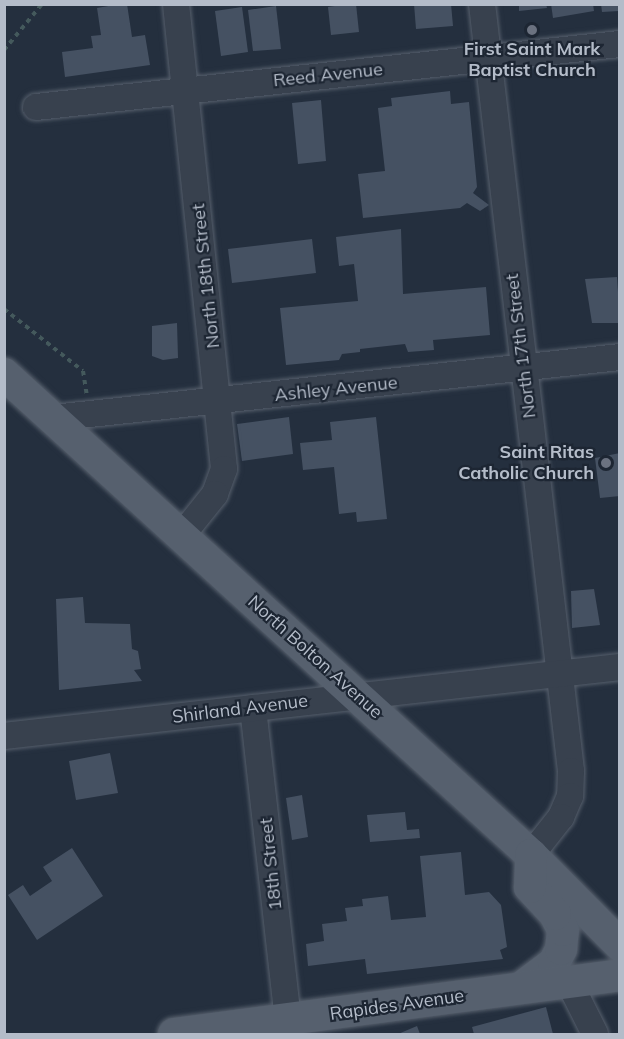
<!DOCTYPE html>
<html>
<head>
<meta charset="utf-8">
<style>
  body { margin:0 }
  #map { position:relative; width:624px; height:1039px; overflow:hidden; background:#242f3e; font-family:Mulish,sans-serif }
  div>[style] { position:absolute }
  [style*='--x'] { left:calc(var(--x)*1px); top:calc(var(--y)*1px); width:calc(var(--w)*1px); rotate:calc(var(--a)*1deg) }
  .building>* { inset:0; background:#455162 }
  .path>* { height:4px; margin-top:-2px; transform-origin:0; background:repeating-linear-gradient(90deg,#44595c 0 4.5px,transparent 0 9px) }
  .roads { filter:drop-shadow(0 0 2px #565f6c) drop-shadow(0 0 2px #565f6c) }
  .minor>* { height:26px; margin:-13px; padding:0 13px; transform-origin:13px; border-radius:13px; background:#38414e }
  .major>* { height:32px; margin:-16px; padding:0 16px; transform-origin:16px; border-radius:16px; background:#56606e }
  .dots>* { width:16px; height:16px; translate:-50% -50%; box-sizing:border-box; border:3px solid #1d2633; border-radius:50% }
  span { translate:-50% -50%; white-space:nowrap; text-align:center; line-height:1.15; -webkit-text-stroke:4.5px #1d2633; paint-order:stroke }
  .poi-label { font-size:18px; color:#b4bcc9; font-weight:700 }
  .right { translate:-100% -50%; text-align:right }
  .street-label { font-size:18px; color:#b4bcc9 }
  .frame { position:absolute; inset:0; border:6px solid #b4bcc9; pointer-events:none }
</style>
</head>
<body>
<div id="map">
  <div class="building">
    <i style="clip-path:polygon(120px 4px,127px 4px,132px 37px,145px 35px,150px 65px,65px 77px,62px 52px,93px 48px,91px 36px,101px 35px,97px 8px)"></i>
    <i style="clip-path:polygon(348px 4px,356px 4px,359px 32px,331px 35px,328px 7px)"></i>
    <i style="clip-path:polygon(414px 4px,451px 4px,453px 26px,416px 29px)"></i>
    <i style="clip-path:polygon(519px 4px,546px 4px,547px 8px,519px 11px)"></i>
    <i style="clip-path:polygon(551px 4px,593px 4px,594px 11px,553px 18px)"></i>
    <i style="clip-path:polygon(601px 4px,618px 4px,619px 11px,602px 12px)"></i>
    <i style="clip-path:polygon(276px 6px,281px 49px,253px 51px,248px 10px)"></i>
    <i style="clip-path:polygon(242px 7px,248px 52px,221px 56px,215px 11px)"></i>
    <i style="clip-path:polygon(450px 91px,451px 104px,469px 102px,477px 187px,473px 193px,489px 205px,480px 211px,467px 203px,460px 208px,363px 218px,358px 174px,385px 171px,378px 108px,392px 106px,391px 98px)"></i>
    <i style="clip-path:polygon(321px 100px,326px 161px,298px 164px,292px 103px)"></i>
    <i style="clip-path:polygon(401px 229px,403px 294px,486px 287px,490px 335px,433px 340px,434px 350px,408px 352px,405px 344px,360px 349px,360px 352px,342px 354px,339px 360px,286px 365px,280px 308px,358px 301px,354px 264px,339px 266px,336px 237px)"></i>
    <i style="clip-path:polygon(312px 239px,316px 273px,232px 283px,228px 249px)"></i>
    <i style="clip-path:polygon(617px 277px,620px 323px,592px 323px,585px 279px)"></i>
    <i style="clip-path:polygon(177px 323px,178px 358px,163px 360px,152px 356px,152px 326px)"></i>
    <i style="clip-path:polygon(289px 417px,293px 454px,242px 461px,237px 424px)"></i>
    <i style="clip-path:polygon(376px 417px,387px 519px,357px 522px,356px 512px,339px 514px,334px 467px,303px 470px,300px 443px,332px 440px,330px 422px)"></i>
    <i style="clip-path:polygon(620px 453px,620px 496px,600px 498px,595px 458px)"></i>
    <i style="clip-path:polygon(594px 589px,600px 625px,572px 628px,571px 591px)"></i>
    <i style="clip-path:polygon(83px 597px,85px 623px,130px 624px,132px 649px,138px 651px,141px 669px,134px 670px,142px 681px,59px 690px,56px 599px)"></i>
    <i style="clip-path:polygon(110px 753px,118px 793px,76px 800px,69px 761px)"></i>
    <i style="clip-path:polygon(302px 795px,308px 837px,292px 840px,286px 798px)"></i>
    <i style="clip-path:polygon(405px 812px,407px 830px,419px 829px,420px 838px,370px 842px,367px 815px)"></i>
    <i style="clip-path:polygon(72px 848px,103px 896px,37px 940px,8px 895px,23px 885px,30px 896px,52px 881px,43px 867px)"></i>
    <i style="clip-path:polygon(461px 852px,465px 895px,489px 892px,501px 905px,507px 947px,500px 950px,503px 959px,367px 974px,365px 959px,308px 966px,306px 944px,324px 941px,322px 924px,347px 921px,345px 908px,363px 906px,362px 899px,388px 896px,391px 920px,426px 917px,420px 856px)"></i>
    <i style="clip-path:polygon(546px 1007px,553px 1034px,474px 1034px,472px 1027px)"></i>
    <i style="clip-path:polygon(417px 1026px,420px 1034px,398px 1034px)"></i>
  </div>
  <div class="path">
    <i style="--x:4;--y:50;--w:60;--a:-50.4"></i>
    <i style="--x:4;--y:309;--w:100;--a:38.1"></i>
    <i style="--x:83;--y:371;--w:24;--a:81"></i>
  </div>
  <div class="roads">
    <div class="minor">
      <i style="--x:176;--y:4;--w:467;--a:84.1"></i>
      <i style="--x:224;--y:469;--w:27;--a:110"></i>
      <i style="--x:215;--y:494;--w:53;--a:128.8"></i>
      <i style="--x:482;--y:4;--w:772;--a:83.38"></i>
      <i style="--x:571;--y:771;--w:25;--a:92"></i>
      <i style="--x:570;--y:796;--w:23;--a:113"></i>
      <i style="--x:561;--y:817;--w:48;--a:128.3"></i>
      <i style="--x:36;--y:107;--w:587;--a:-6.16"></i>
      <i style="--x:53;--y:418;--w:570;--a:-6.14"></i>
      <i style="--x:253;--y:708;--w:313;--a:83.6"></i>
      <i style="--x:4;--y:736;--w:620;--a:-6.39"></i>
      <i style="--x:569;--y:982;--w:58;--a:63.4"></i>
    </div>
    <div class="major">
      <i style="--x:4;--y:374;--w:714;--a:42.39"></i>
      <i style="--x:531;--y:855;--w:127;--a:45.3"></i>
      <i style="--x:522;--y:987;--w:40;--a:-37"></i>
      <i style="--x:554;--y:963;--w:16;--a:-63"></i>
      <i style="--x:561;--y:949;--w:19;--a:-84"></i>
      <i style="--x:563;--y:930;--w:18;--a:-117"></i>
      <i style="--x:555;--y:914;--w:37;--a:-133"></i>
      <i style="--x:530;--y:887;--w:32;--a:-88"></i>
      <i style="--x:174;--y:1034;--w:450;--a:-7.5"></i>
    </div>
  </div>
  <div class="dots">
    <i style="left:532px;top:30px;background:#6b7280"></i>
    <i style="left:606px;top:463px;background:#6b7280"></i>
  </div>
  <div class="poi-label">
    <span style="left:532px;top:60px">First Saint Mark<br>Baptist Church</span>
    <span class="right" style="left:594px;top:463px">Saint Ritas<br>Catholic Church</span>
  </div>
  <div class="street-label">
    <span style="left:328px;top:75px;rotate:-6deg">Reed Avenue</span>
    <span style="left:206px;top:276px;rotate:-96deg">North 18th Street</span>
    <span style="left:521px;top:346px;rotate:-97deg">North 17th Street</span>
    <span style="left:336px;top:389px;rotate:-6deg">Ashley Avenue</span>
    <span style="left:315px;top:657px;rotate:42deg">North Bolton Avenue</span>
    <span style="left:240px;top:709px;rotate:-7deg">Shirland Avenue</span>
    <span style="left:271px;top:864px;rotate:-96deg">18th Street</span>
    <span style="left:397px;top:1005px;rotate:-8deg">Rapides Avenue</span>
  </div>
  <div class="frame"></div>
</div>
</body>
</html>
